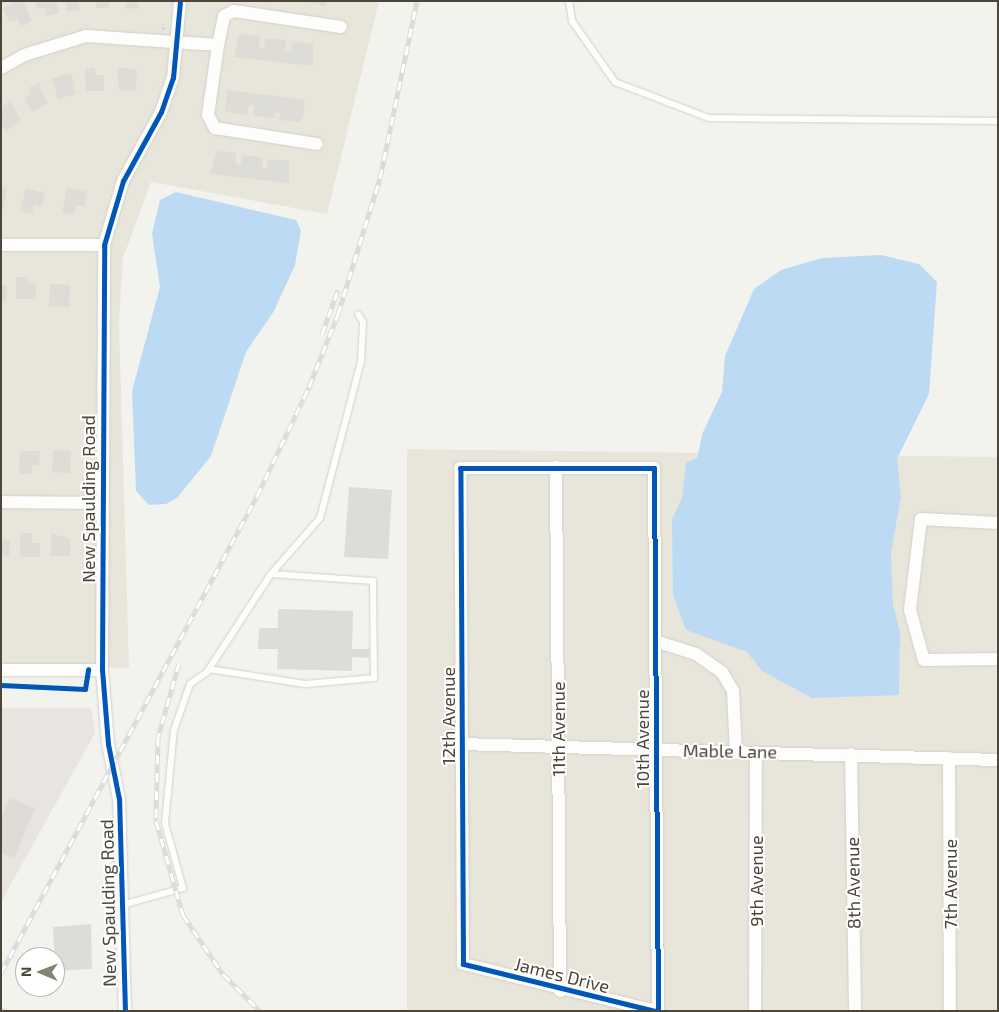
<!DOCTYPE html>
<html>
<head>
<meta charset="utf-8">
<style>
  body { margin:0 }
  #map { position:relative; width:999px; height:1012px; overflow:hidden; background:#f3f3ee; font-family:"Exo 2",sans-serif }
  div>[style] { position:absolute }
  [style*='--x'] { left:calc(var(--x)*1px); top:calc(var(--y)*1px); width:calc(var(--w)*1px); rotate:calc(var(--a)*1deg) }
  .residential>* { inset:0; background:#e8e5db }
  .industrial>* { inset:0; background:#e8e4df }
  .water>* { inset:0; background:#bcdaf4 }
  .building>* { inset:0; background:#dddcd6 }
  .path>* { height:2px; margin-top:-1px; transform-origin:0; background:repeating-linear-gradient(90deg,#d3d2cc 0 2.5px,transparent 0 5px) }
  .roads { filter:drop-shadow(0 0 1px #d2d0cb) drop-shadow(0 0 1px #d2d0cb) }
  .service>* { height:6px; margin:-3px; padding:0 3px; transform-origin:3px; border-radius:3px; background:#fdfdfc }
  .minor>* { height:12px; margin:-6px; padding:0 6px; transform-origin:6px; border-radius:6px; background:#fdfdfc }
  .rail>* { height:5px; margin-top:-2.5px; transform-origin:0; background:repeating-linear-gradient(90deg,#fff 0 9px,#dbdbda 0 18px); box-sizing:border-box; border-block:1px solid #dbdbda }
  .cycleway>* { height:5px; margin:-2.5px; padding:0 2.5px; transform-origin:2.5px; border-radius:2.5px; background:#0057b8 }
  span { translate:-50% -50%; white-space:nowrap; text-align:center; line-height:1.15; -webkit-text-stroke:4px #fff; paint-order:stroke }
  .street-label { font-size:18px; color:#4c4538 }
  .frame { position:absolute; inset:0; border:2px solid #4c4538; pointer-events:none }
  .north { position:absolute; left:15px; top:947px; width:50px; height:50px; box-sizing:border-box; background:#fff; border:1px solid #b7b5af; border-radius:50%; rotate:271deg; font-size:14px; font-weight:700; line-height:20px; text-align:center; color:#4c4538 }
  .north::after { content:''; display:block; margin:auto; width:18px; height:22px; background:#868278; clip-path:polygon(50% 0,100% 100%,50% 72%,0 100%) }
</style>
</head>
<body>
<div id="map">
  <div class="residential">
    <i style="clip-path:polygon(1px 1px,379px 1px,327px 214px,151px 182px,123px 258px,119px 321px,129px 668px,1px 666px)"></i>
    <i style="clip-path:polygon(407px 449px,998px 457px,998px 1011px,407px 1011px)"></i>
  </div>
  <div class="industrial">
    <i style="clip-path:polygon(1px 708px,91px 708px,95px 733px,1px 902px)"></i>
  </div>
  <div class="water">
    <i style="clip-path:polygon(176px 192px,296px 220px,301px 231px,295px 265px,274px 311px,246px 352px,211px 456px,177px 498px,166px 504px,149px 505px,136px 491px,132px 391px,160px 287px,152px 234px,160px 200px)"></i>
    <i style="clip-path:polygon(881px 255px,919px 264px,937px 282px,929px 394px,897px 459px,901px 496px,891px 553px,893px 605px,900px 632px,899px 695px,812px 698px,762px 671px,747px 652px,686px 630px,673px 595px,672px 519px,682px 498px,686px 463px,697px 458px,703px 432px,722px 392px,725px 356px,754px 289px,781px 270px,822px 258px)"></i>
  </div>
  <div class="building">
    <i style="clip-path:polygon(16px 1px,23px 1px,32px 21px,21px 26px,18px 19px,9px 22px,3px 8px)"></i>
    <i style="clip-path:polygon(35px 1px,56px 1px,59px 13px,47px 16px,45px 7px,37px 9px)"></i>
    <i style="clip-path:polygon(66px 1px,78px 1px,79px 10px,67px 11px)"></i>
    <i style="clip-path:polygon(96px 1px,109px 1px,109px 8px,96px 8px)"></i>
    <i style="clip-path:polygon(126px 1px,138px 1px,138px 9px,126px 8px)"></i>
    <i style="clip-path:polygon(302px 1px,327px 1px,326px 6px)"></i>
    <i style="clip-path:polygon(239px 34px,260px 36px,259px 47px,264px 48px,266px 38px,286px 40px,285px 51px,291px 51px,292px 41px,313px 44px,313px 66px,234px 57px)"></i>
    <i style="clip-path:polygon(95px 68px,95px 75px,104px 75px,104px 91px,86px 91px,85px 69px)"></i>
    <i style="clip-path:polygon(117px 68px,137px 69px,136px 91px,119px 90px)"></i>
    <i style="clip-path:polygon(71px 73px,76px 94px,58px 99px,52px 79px)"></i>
    <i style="clip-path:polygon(39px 83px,47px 104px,32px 112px,25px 98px,31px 94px,28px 88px)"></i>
    <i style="clip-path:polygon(227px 90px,305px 100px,303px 117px,300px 122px,279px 120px,280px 113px,275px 113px,274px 118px,253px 116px,254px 105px,249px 105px,247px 115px,225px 112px)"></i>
    <i style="clip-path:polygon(9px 101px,21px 119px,7px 131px,1px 125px,1px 108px)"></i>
    <i style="clip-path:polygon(216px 151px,236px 153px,235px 164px,241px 165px,242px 155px,263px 157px,262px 168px,267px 168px,268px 159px,289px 161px,289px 183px,210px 174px)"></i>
    <i style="clip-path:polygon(1px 187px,7px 188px,3px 210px,1px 210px)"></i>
    <i style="clip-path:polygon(26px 188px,45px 193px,42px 207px,34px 205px,32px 214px,20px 211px)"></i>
    <i style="clip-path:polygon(67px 188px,87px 192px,84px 207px,76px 205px,74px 215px,62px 213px)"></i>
    <i style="clip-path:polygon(16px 277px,28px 277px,28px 283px,36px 283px,36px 299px,16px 299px)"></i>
    <i style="clip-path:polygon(50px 284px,70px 285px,69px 307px,49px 306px)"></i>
    <i style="clip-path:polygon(1px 285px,7px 285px,6px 301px,1px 301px)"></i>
    <i style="clip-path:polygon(53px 450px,71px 451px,70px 473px,52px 472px)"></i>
    <i style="clip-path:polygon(20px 451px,40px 451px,39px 466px,32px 465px,31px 474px,19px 474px)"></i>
    <i style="clip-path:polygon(349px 487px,392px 490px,388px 559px,344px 557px)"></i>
    <i style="clip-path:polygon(1px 533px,3px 540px,10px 540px,9px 556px,1px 555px)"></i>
    <i style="clip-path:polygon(20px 533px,32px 533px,32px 543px,40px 543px,40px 557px,20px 557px)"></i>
    <i style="clip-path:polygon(51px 533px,70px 539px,70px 556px,51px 556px)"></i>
    <i style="clip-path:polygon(278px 609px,353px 611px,352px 649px,369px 649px,369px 658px,352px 657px,352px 671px,277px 669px,278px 649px,258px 649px,259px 628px,278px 628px)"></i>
    <i style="clip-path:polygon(10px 798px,35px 809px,14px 858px,1px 853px,1px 819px)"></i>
    <i style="clip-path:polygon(91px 924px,92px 969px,55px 971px,53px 927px)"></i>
  </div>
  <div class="path">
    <i style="--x:163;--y:30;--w:6;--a:-90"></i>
  </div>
  <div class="roads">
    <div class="service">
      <i style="--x:569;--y:1;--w:20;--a:81"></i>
      <i style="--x:572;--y:21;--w:75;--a:54.8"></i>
      <i style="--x:615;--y:82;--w:101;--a:21"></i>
      <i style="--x:709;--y:118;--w:289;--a:0.6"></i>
      <i style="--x:209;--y:669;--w:97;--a:8.9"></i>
      <i style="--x:305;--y:684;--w:69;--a:-5"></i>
      <i style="--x:374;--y:678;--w:97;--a:-90.6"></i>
      <i style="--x:373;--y:581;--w:102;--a:-176.1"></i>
      <i style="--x:122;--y:905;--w:63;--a:-15.6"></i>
      <i style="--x:183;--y:888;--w:67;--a:-105.5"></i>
      <i style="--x:165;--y:823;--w:93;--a:-84.5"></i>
      <i style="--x:174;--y:730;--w:49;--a:-70.8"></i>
      <i style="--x:190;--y:684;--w:21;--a:-35"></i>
      <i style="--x:207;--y:672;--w:117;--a:-56.9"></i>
      <i style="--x:271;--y:574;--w:74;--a:-48.8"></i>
      <i style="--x:320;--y:518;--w:161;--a:-75.3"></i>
      <i style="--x:361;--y:362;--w:40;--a:-87.1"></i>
      <i style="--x:363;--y:322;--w:9;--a:-122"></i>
    </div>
    <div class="minor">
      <i style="--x:218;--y:45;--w:30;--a:-78"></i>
      <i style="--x:224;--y:16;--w:11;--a:-27"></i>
      <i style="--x:234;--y:11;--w:108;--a:8.5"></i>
      <i style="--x:1;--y:68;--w:26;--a:-29"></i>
      <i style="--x:24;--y:55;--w:65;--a:-17"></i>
      <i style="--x:86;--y:36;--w:132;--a:3.9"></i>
      <i style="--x:218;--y:45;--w:71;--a:98.1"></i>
      <i style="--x:208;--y:115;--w:15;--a:62"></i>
      <i style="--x:215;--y:128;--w:103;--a:8.9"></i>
      <i style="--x:1;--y:245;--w:103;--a:0"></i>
      <i style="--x:556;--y:467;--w:524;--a:89.56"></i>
      <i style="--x:1;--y:502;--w:99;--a:0.6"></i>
      <i style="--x:998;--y:523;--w:77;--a:-177"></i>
      <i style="--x:921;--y:519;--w:92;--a:96.9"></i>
      <i style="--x:910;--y:610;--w:52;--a:74.4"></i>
      <i style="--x:924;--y:660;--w:74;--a:-0.8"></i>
      <i style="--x:655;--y:641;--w:43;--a:17.6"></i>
      <i style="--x:696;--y:654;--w:32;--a:35"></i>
      <i style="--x:722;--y:672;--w:22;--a:60"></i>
      <i style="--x:733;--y:691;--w:62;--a:87.2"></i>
      <i style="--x:1;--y:670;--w:101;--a:0"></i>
      <i style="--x:461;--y:744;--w:537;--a:1.71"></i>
      <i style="--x:851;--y:754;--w:257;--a:89.1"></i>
      <i style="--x:949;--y:758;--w:253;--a:89.8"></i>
      <i style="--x:125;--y:1011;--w:212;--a:-91.6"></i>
      <i style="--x:119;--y:799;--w:56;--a:-101.3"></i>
      <i style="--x:108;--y:744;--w:74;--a:-94.6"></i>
      <i style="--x:102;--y:670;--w:425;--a:-89.7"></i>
      <i style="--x:104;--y:245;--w:67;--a:-73.5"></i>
      <i style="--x:123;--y:181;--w:79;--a:-61.2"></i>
      <i style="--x:161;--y:112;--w:36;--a:-71"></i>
      <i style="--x:173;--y:78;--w:77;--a:-84.8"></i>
      <i style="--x:655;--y:1011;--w:198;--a:-166.2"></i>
      <i style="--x:463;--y:964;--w:496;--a:-90.3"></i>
      <i style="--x:460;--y:468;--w:194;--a:0"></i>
      <i style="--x:654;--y:468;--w:543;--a:89.58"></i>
      <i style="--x:755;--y:1011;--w:259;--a:-89.8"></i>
    </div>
  </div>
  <div class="rail">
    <i style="--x:322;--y:334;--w:47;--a:-70"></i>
    <i style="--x:179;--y:663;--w:77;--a:105.8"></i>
    <i style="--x:158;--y:737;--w:84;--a:91.4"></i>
    <i style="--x:156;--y:821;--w:98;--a:74"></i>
    <i style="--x:183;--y:915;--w:71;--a:55.9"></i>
    <i style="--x:223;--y:974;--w:52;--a:45"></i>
    <i style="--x:1;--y:973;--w:541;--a:-61.78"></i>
    <i style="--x:257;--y:496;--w:121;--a:-64.5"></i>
    <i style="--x:309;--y:387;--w:79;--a:-68.3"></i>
    <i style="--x:338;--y:314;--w:142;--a:-72.8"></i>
    <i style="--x:380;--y:178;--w:181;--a:-78.2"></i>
    <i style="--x:1;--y:1010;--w:6;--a:9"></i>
  </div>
  <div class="cycleway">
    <i style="--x:1;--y:685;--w:84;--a:2.7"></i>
    <i style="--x:85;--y:689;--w:20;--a:-81"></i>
    <i style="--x:125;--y:1011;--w:212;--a:-91.6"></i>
    <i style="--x:119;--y:799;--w:56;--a:-101.3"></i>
    <i style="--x:108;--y:744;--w:74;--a:-94.6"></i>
    <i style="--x:102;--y:670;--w:425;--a:-89.7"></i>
    <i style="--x:104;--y:245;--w:67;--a:-73.5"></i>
    <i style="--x:123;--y:181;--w:79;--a:-61.2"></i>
    <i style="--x:161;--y:112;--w:36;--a:-71"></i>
    <i style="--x:173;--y:78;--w:77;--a:-84.8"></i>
    <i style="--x:655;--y:1011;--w:198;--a:-166.2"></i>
    <i style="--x:463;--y:964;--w:496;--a:-90.3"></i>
    <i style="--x:460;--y:468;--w:194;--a:0"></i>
    <i style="--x:654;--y:468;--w:543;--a:89.58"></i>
  </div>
  <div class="street-label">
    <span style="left:88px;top:499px;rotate:-90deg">New Spaulding Road</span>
    <span style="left:448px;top:716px;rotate:-90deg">12th Avenue</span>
    <span style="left:558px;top:729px;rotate:-90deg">11th Avenue</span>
    <span style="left:642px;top:739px;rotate:-90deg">10th Avenue</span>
    <span style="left:730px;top:751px;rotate:1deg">Mable Lane</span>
    <span style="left:756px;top:881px;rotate:-90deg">9th Avenue</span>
    <span style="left:853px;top:883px;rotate:-91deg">8th Avenue</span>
    <span style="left:950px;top:884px;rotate:-90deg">7th Avenue</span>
    <span style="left:108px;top:903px;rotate:-91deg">New Spaulding Road</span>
    <span style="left:562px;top:975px;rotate:14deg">James Drive</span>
  </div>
  <div class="frame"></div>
  <div class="north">N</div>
</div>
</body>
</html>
